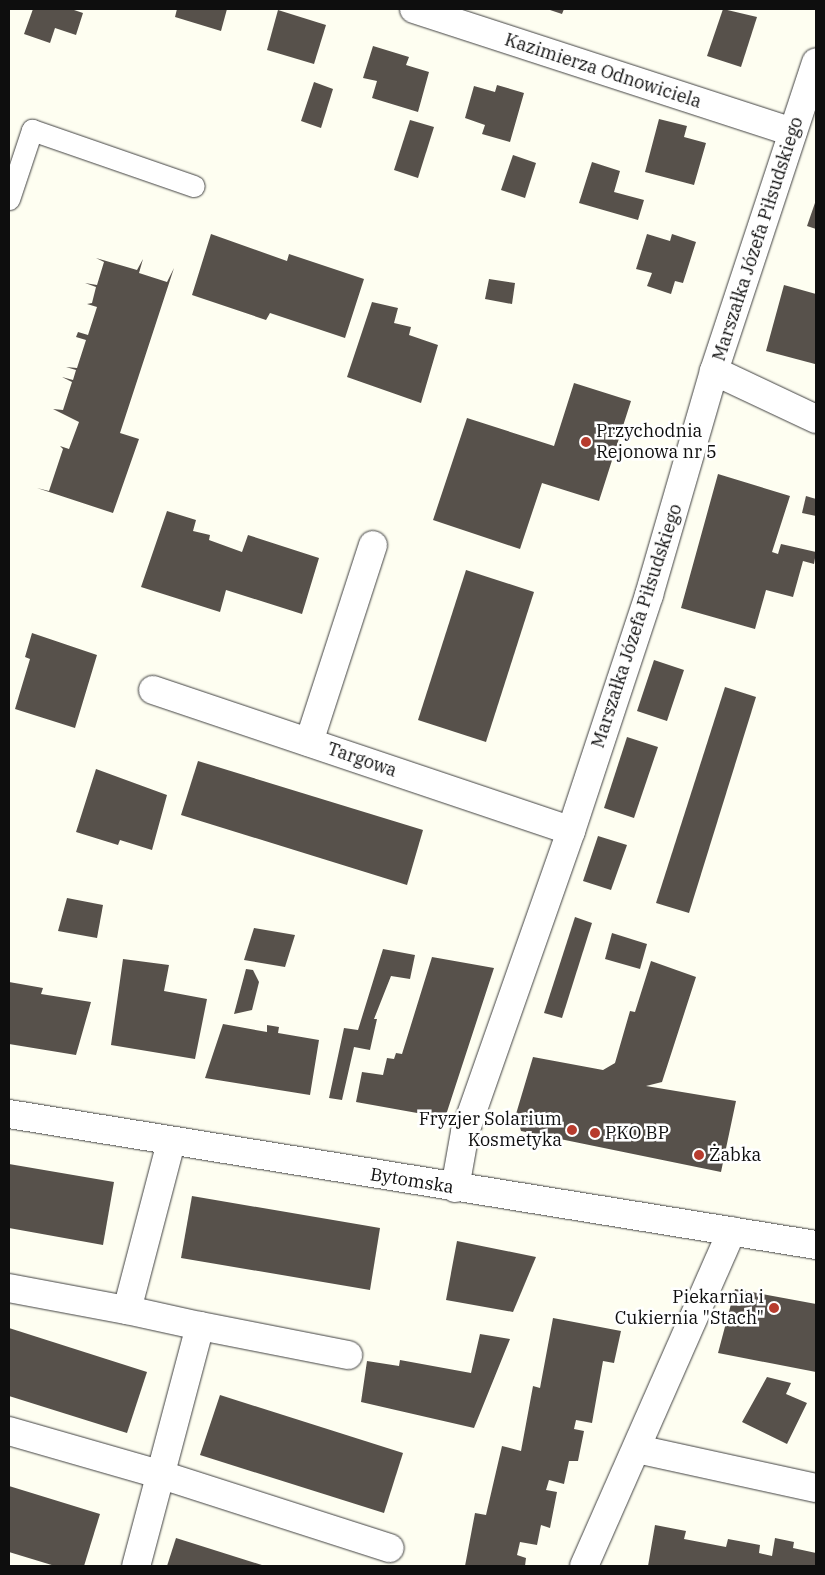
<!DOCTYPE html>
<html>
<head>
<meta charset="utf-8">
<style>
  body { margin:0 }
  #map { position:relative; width:825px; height:1575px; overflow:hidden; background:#fefef1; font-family:"IBM Plex Serif",serif }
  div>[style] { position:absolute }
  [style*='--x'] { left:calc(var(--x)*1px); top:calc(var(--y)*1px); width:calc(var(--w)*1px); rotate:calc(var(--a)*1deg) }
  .building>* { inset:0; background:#57514b }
  .roads { filter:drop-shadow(0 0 1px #414141) drop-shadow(0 0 1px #414141) }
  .service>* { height:21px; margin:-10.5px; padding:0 10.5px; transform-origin:10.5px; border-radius:10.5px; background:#fff }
  .minor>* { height:28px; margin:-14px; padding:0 14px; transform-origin:14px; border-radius:14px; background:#fff }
  .tertiary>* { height:28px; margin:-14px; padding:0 14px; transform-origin:14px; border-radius:14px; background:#fff }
  .dots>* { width:14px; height:14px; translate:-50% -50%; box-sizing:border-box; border:2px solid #fff; border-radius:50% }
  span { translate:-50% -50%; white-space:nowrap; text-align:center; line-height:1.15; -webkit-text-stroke:5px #fff; paint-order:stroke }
  .street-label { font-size:18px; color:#0e0e0e }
  .poi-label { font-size:18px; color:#0e0e0e }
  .left { translate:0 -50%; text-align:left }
  .right { translate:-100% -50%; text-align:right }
  .frame { position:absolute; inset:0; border:10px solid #0e0e0e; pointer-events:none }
</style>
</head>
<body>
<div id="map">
  <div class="building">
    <i style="clip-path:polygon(33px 9px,71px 9px,83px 13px,76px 35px,55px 28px,50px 43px,24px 34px)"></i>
    <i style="clip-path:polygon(177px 9px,227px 9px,221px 31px,175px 17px)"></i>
    <i style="clip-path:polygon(547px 9px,564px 9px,562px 14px)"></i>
    <i style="clip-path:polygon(723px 9px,757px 17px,741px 67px,707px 56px)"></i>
    <i style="clip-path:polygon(278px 10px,326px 25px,314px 64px,267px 50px)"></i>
    <i style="clip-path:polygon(373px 46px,409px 57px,406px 65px,429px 72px,418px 112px,372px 98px,377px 81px,363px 78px)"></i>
    <i style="clip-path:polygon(314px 82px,333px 89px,321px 128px,301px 121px)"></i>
    <i style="clip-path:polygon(497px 85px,524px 93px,510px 142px,482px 134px,485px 125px,465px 118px,474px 86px,495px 92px)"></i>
    <i style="clip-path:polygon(659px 119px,687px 126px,684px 137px,706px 143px,694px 185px,645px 172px)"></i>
    <i style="clip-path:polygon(410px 120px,434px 127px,418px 178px,394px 170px)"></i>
    <i style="clip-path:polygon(513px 155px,536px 163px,525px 198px,501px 190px)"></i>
    <i style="clip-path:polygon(592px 162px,620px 171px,614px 192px,644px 200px,638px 220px,579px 203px)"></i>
    <i style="clip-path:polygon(816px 200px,816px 229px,807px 226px)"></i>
    <i style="clip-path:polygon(211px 234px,287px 261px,289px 254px,364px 279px,345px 338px,270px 313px,266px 320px,192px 295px)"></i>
    <i style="clip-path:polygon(647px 234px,670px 241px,672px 234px,696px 242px,683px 283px,675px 281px,671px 294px,647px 286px,652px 273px,636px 269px)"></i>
    <i style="clip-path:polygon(96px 258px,137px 270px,143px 259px,139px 273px,167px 282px,174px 268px,120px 433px,139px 439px,113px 513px,37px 488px,49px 491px,63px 449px,60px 446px,69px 449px,79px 422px,53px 409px,63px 410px,72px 382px,62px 377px,73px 380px,76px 370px,66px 367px,77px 368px,86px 340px,76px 337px,78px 332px,88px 335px,97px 307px,87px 304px,92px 303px,96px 287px,85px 283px,97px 285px,104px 262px)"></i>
    <i style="clip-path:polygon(489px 279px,515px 283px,512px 304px,485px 299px)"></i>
    <i style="clip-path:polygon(784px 285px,816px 294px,815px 364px,766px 351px)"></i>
    <i style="clip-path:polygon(372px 302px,398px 308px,394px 323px,411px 327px,409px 335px,438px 345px,421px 403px,347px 377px)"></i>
    <i style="clip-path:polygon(574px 383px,631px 401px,599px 501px,542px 483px,520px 549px,433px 520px,467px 418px,554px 446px)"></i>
    <i style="clip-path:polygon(718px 474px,790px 496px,772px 552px,778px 554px,781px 544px,816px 552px,814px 564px,803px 561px,793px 597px,766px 590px,755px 629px,681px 608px)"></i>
    <i style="clip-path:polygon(806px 496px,816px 499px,816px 516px,802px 513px)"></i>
    <i style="clip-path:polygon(167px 511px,196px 520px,193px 531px,210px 535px,209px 540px,242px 552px,248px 535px,319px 558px,302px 614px,226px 590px,220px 612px,141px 587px)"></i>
    <i style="clip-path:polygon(466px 570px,534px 592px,486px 742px,418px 720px)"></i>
    <i style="clip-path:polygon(32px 633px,97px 655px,75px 728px,15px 709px,30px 659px,25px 657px)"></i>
    <i style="clip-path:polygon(654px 660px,684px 670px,667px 721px,637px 711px)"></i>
    <i style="clip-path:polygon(725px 687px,756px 697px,689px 913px,656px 903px)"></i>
    <i style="clip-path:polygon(627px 737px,658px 747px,634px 818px,604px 808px)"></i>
    <i style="clip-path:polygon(198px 761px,423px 830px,407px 885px,181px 815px)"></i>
    <i style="clip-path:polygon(96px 769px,167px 795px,152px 850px,120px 840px,118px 845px,76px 832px)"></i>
    <i style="clip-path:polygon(598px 836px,627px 845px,611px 890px,583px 881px)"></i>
    <i style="clip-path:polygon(67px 898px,103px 905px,97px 938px,58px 931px)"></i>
    <i style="clip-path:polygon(575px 917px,592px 923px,562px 1018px,544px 1013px)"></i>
    <i style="clip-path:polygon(254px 928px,295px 935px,285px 967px,244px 960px)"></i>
    <i style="clip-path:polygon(612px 933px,647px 944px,640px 969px,605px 959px)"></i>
    <i style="clip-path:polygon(383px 949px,415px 955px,410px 979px,391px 976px,374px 1019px,377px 1019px,370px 1050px,354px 1047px,342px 1100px,329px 1098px,344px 1028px,358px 1030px)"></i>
    <i style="clip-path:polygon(432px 957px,494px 968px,445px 1118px,356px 1102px,362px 1072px,383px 1075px,387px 1058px,394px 1059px,396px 1053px,402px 1054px)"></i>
    <i style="clip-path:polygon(123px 959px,169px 965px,164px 991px,207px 999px,195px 1059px,111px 1045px)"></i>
    <i style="clip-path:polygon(651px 961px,696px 977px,662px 1082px,646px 1086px,736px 1101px,721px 1172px,521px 1131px,516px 1114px,533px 1057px,603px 1070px,615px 1063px,630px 1011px,635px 1012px)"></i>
    <i style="clip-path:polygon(246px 969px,253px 970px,259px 982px,252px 1010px,234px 1014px)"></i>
    <i style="clip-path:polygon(9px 982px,43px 988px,41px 994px,91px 1002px,76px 1055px,9px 1044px)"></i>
    <i style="clip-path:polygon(223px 1024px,267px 1032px,267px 1025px,279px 1027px,278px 1033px,319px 1040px,310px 1095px,205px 1078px)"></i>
    <i style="clip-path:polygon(9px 1164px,114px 1182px,103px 1245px,9px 1228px)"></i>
    <i style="clip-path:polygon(192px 1196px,380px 1228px,370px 1290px,181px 1258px)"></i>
    <i style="clip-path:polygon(457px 1241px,536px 1257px,513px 1312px,446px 1300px)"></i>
    <i style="clip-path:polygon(735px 1289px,816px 1304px,816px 1372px,718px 1353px)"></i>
    <i style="clip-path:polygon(553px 1318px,621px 1331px,614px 1363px,603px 1361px,592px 1423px,576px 1420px,574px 1429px,584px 1431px,578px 1461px,569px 1461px,564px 1484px,549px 1480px,546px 1490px,557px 1492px,550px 1528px,541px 1525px,537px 1545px,520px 1542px,517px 1555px,526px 1558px,525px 1566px,465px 1566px,475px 1513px,486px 1515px,502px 1446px,521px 1451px,533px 1386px,540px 1388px)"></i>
    <i style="clip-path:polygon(9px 1328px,147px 1372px,127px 1433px,9px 1396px)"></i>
    <i style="clip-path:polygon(480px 1334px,510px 1339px,474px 1428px,361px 1402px,367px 1361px,399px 1366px,400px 1360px,471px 1373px)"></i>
    <i style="clip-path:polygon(767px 1377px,791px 1383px,786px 1394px,807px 1403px,787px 1444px,742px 1422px)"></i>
    <i style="clip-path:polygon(220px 1395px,403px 1453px,384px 1513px,200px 1455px)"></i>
    <i style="clip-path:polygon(9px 1486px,100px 1514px,84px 1566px,55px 1566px,9px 1552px)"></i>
    <i style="clip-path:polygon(655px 1525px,686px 1531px,684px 1539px,726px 1547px,728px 1539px,760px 1545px,759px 1553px,772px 1556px,775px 1538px,794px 1542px,793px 1548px,816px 1553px,816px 1566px,648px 1566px)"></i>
    <i style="clip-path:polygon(176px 1538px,265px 1566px,167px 1566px)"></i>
  </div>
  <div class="roads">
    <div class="service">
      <i style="--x:9;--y:199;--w:73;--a:-71.6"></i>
      <i style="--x:32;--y:130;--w:171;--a:19.1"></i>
    </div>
    <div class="minor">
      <i style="--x:414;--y:9;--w:398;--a:18"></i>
      <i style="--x:714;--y:371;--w:113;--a:25.2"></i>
      <i style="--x:153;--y:690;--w:441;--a:18.6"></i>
      <i style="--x:309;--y:742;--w:207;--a:-72"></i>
      <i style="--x:455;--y:1188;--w:57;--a:-79.9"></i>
      <i style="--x:465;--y:1132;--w:319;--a:-70.6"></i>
      <i style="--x:571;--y:831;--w:249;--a:-71.7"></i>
      <i style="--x:649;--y:595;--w:233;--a:-73.8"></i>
      <i style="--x:714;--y:371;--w:325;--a:-71.7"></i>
      <i style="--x:9;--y:1288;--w:120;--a:10.6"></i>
      <i style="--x:127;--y:1310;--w:174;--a:-75.3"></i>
      <i style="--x:127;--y:1310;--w:75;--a:12.4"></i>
      <i style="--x:200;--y:1326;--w:248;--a:104.9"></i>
      <i style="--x:200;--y:1326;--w:151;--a:11.1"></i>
      <i style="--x:9;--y:1431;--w:159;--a:16"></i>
      <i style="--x:162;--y:1475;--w:239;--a:17.8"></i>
      <i style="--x:637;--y:1449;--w:183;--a:12.3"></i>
      <i style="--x:584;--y:1566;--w:366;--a:-66.2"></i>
    </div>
    <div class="tertiary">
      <i style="--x:9;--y:1114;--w:818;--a:9.22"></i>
    </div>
  </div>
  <div class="dots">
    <i style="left:586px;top:442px;background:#b73c2e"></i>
    <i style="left:572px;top:1130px;background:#b73c2e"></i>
    <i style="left:595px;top:1133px;background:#b73c2e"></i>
    <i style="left:699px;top:1155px;background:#b73c2e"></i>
    <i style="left:774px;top:1308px;background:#b73c2e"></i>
  </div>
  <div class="street-label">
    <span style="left:603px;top:71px;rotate:18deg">Kazimierza Odnowiciela</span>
    <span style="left:758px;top:239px;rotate:-72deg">Marszałka Józefa Piłsudskiego</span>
    <span style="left:637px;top:626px;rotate:-72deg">Marszałka Józefa Piłsudskiego</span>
    <span style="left:362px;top:760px;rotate:19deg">Targowa</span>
    <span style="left:412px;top:1181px;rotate:9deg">Bytomska</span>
  </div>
  <div class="poi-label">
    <span class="left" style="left:596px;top:442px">Przychodnia<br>Rejonowa nr 5</span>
    <span class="right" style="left:562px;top:1130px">Fryzjer Solarium<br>Kosmetyka</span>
    <span class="left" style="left:605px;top:1133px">PKO BP</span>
    <span class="left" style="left:709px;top:1155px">Żabka</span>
    <span class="right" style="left:764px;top:1308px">Piekarnia i<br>Cukiernia "Stach"</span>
  </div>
  <div class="frame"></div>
</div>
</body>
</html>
